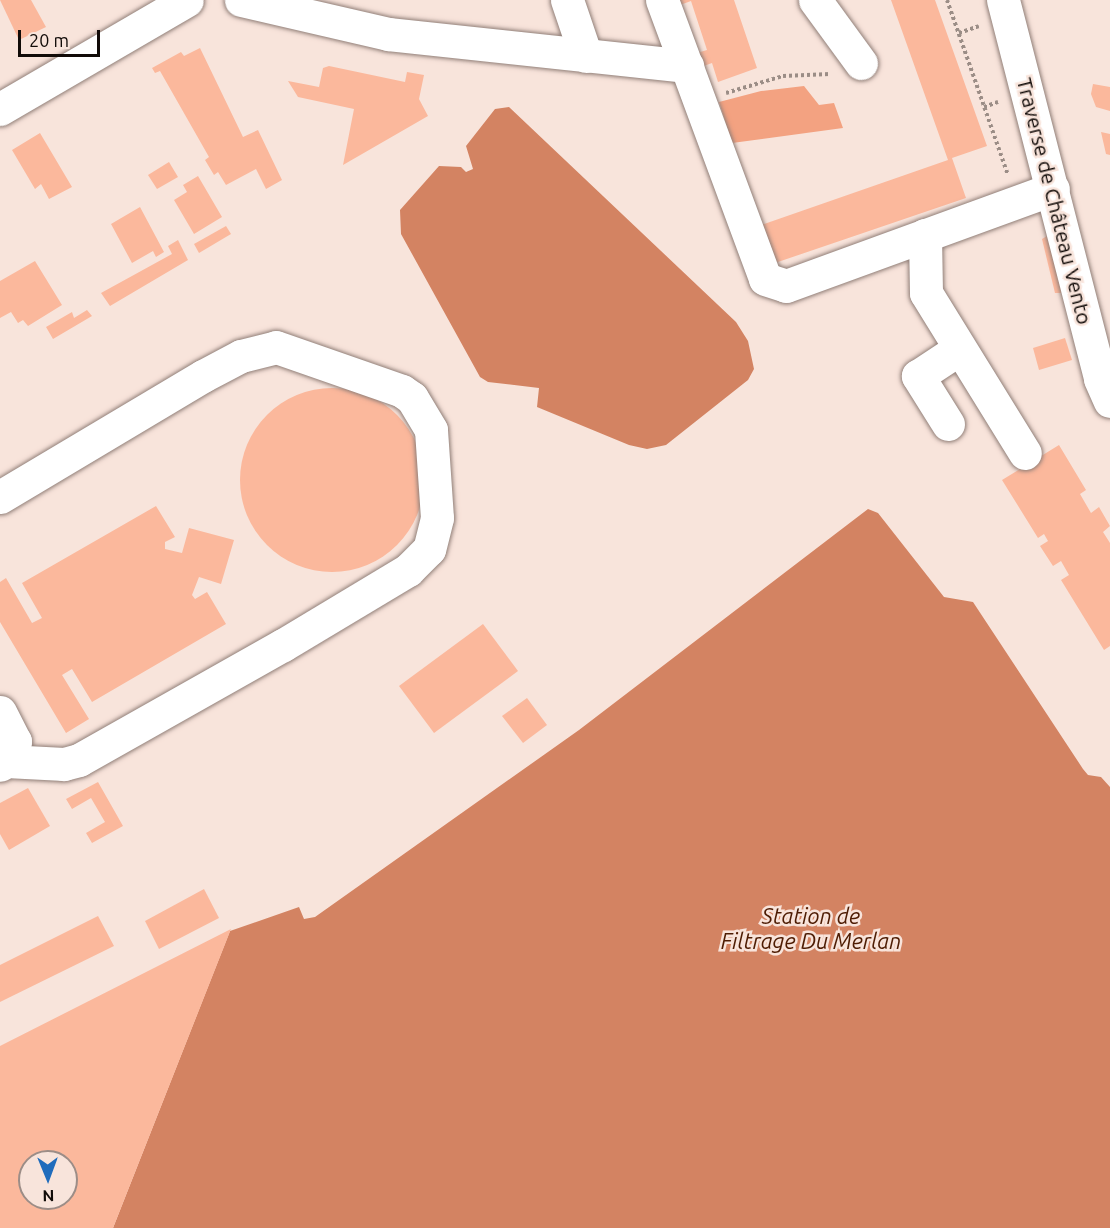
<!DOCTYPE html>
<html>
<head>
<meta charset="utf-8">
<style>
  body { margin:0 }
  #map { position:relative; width:1110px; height:1228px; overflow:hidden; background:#f8e4db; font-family:Ubuntu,sans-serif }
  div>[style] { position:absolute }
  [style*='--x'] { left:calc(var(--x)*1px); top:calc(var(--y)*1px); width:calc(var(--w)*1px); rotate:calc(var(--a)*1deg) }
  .green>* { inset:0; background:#f3a281 }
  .water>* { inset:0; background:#d38362 }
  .building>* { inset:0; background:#fbb89c }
  .round { border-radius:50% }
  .path>* { height:4px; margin-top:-2px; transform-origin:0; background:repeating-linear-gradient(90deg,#9b8d86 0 3px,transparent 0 6px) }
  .roads { filter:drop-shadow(0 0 2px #917f78) drop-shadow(0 0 2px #917f78) }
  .minor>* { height:33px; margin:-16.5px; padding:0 16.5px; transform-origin:16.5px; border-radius:16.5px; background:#fff }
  span { translate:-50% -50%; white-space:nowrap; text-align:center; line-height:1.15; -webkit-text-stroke:5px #f8e4db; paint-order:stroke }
  .street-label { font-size:21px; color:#110b08 }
  .water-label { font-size:22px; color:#4e1c03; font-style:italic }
  .north { position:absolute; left:18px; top:1150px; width:60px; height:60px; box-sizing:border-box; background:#f8e4db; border:2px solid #9c8d87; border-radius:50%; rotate:179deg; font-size:16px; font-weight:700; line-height:24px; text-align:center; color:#110b08 }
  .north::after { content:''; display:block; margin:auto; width:21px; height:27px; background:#206cbc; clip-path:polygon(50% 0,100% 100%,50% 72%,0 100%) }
  .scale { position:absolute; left:18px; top:30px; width:82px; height:27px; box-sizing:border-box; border:3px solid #110b08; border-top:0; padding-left:8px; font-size:18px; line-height:21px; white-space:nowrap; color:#110b08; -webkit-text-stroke:4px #f8e4db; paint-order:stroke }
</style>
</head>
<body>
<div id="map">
  <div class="green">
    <i style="clip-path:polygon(804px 86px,819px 105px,834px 103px,843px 128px,732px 143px,719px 102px,761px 91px)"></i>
  </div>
  <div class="water">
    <i style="clip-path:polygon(509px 107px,736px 322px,748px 341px,754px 369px,748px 380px,666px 445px,647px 449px,629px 445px,537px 407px,539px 388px,488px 382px,480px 377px,401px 234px,400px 210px,439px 166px,461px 167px,466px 172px,473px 169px,466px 146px,495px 109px)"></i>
    <i style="clip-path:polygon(868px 509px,878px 513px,944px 597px,973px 602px,1083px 769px,1088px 775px,1101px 777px,1110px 787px,1110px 1228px,113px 1228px,230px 931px,299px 907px,304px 919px,315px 917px,579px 730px)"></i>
  </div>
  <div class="building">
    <i style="clip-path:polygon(0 0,31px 0,46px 27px,19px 40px)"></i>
    <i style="clip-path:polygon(678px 0,734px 0,757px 68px,718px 82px,712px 63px,701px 67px,697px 53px,707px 50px,691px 1px,680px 5px)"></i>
    <i style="clip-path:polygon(891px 0,935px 0,987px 146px,952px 158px,966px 198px,775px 263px,761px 225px,948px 160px)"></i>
    <i style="clip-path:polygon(200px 48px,243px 137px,258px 130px,282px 180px,266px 189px,256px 169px,226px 185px,218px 172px,214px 175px,205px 160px,209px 157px,160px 71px,155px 73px,152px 68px,181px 52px,184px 56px)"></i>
    <i style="clip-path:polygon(329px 66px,405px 82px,407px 72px,424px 75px,419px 99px,428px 116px,343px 165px,354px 109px,298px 97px,288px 81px,319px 87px,323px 68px)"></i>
    <i style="clip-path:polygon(1093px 84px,1110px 87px,1110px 111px,1096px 107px,1091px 94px)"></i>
    <i style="clip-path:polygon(1101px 132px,1110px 134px,1110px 155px,1106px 154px)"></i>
    <i style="clip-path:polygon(40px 133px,72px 187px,49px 199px,41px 184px,35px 189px,12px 150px)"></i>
    <i style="clip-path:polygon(169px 162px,178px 177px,157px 189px,148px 175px)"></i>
    <i style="clip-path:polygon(198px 176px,222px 217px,194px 234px,174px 200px,187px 192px,183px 185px)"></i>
    <i style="clip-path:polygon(140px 207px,164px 252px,156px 257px,153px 251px,132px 263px,111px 224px)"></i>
    <i style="clip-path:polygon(226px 226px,231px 234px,199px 253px,194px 244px)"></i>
    <i style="clip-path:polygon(1059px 229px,1061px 293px,1055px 293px,1042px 239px)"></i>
    <i style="clip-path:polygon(178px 240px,188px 260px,110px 306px,101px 293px,172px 254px,168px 246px)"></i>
    <i style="clip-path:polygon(35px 261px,62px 305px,28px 326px,23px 320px,18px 323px,11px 312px,0 318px,0 281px)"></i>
    <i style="clip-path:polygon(87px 310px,92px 316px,53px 339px,46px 327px,72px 312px,74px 318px)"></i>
    <i style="clip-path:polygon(1065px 338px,1072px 360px,1039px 370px,1033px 348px)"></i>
    <i class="round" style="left:240px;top:388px;width:184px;height:184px"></i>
    <i style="clip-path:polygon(1059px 445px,1086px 490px,1080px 494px,1091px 513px,1099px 507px,1110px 526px,1103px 532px,1110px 543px,1110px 646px,1104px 650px,1061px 580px,1069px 575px,1061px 561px,1053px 566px,1040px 546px,1048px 541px,1044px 534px,1038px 538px,1002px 480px)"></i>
    <i style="clip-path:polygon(156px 506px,175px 537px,165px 542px,165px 549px,182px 553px,189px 528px,234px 540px,221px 584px,199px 577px,192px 595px,195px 599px,207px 592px,226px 624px,92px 702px,72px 669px,62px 675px,89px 719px,66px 733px,0 622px,0 582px,6px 578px,32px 623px,42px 618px,22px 583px)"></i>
    <i style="clip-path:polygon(483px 624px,518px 671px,434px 733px,399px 686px)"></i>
    <i style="clip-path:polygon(527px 698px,547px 725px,523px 743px,502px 716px)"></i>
    <i style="clip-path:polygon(98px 782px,123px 826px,92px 843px,86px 833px,105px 822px,91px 798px,72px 809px,66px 799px)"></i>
    <i style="clip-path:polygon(28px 788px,50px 826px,9px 850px,0 834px,0 803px)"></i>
    <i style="clip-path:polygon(204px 889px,219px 918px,159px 949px,145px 921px)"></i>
    <i style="clip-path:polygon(98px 916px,114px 946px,0 1002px,0 965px)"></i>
    <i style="clip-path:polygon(evenodd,231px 929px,113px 1228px,0 1228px,0 1046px,231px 929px,30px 1162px,66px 1162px,66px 1198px,30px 1198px,30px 1162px)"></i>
  </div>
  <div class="path">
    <i style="--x:947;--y:0;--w:185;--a:70.8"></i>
    <i style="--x:959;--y:33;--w:21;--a:-19"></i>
    <i style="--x:726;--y:93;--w:59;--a:-16.6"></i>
    <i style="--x:783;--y:76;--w:47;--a:-2.4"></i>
    <i style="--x:984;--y:107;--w:15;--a:-20"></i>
  </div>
  <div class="roads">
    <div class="minor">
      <i style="--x:241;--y:0;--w:151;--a:13"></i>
      <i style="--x:388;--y:34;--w:301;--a:6.1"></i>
      <i style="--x:567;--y:0;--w:59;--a:71.3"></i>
      <i style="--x:662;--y:0;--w:297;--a:69.7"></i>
      <i style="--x:765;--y:279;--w:22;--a:18"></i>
      <i style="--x:786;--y:286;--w:284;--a:-20"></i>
      <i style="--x:815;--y:0;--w:78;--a:53.9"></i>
      <i style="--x:1003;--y:0;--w:391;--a:75.6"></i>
      <i style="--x:1100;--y:379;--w:24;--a:66"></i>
      <i style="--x:0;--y:109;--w:216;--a:-30.2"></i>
      <i style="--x:925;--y:235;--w:58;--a:89"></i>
      <i style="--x:926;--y:293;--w:188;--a:58.3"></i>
      <i style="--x:948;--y:424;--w:57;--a:-122"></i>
      <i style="--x:918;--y:376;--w:49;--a:-33.4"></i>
      <i style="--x:0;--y:497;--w:236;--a:-30.8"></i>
      <i style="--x:203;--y:376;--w:43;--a:-27.8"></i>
      <i style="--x:241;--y:356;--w:36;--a:-14"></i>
      <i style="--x:276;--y:347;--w:133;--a:19.2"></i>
      <i style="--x:402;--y:391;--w:12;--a:35"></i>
      <i style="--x:412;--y:398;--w:37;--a:59"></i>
      <i style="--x:431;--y:430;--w:88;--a:86.1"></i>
      <i style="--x:437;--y:518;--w:32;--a:104"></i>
      <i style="--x:429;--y:549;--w:30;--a:135"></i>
      <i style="--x:408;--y:570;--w:146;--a:149"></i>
      <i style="--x:283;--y:645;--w:234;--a:150.6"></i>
      <i style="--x:79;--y:760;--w:16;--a:165"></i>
      <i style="--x:64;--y:764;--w:58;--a:-177"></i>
      <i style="--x:0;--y:712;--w:33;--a:63"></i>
      <i style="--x:15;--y:741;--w:28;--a:122"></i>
    </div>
  </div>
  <div class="street-label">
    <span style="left:1055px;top:201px;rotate:76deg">Traverse de Château Vento</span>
  </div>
  <div class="water-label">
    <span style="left:811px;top:928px">Station de<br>Filtrage Du Merlan</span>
  </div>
  <div class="north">N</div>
  <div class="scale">20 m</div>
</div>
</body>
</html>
